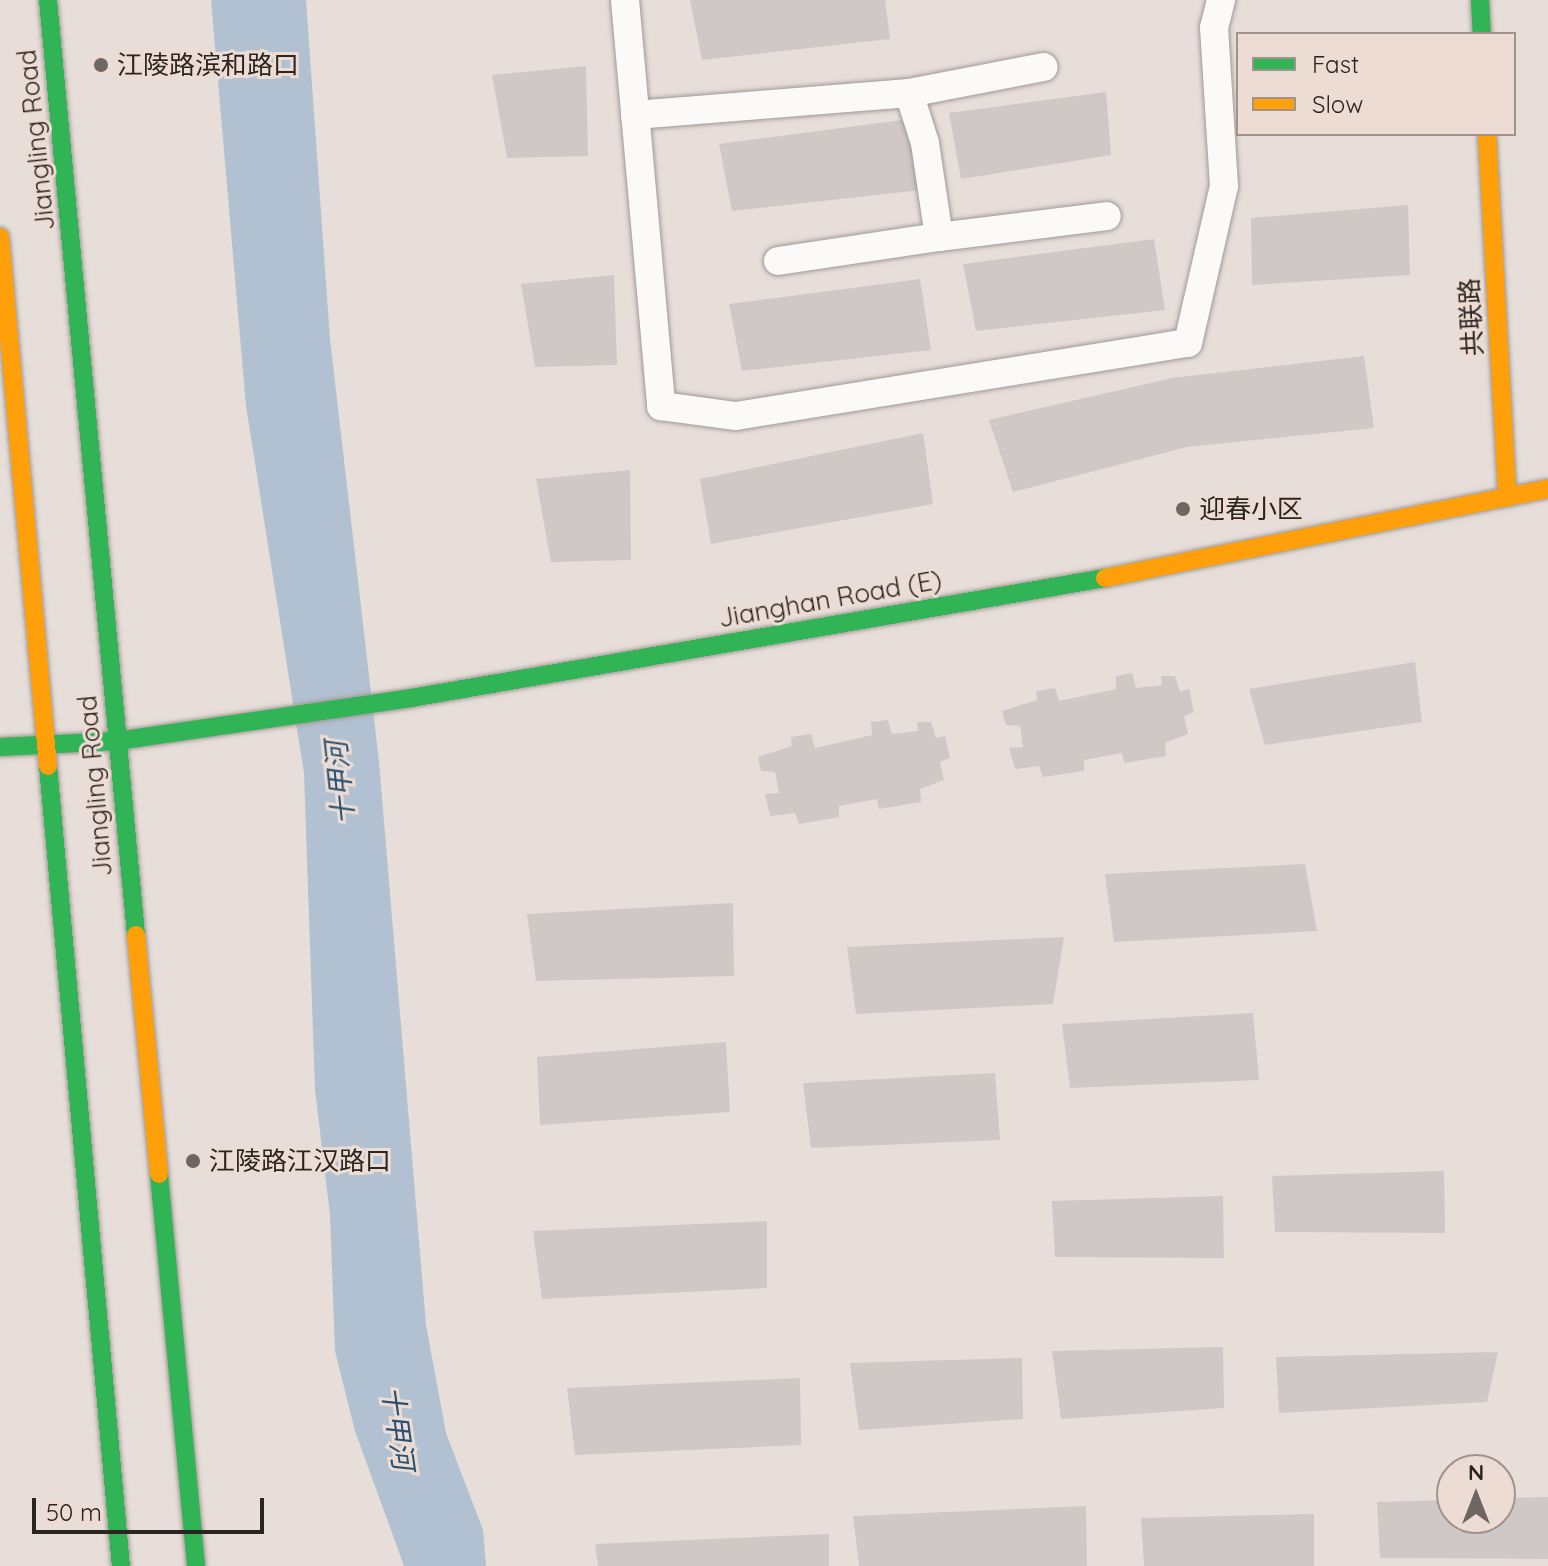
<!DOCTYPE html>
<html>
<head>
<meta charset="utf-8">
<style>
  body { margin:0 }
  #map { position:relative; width:1548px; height:1566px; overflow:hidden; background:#e7ded9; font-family:Quicksand,"Noto Sans SC",sans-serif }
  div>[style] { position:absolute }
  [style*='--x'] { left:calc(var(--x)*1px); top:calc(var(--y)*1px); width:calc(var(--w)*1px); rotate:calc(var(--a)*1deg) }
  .water>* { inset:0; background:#b1c1d1 }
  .building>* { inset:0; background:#cfc8c7 }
  .roads { filter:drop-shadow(0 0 2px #a09995) drop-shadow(0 0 2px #a09995) }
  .street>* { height:28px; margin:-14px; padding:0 14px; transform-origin:14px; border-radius:14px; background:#fbfaf9 }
  .fast>* { height:18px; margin:-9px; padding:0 9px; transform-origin:9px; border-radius:9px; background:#30b455 }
  .slow>* { height:18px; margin:-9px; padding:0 9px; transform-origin:9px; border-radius:9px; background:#ff9f0a }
  .dots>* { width:22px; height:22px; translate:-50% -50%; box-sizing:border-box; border:4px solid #eddcd3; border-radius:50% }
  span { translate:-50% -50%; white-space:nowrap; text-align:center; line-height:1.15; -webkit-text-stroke:6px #eddcd3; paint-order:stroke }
  .poi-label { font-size:26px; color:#2b2522 }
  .left { translate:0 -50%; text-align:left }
  .street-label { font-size:26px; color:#2b2522 }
  .water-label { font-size:28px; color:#275175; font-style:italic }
  .legend { position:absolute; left:1236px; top:32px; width:280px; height:104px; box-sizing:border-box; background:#eddcd3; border:2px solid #9f938c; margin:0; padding:10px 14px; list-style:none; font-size:24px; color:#2b2522 }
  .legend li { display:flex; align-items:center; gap:16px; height:40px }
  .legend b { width:40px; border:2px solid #9f938c }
  .north { position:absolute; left:1436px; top:1454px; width:80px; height:80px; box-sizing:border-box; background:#eddcd3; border:2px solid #9f938c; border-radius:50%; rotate:0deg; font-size:22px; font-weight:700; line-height:32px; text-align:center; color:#2b2522 }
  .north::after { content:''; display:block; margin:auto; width:28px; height:36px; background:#6d6662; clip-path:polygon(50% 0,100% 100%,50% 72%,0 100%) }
  .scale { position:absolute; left:32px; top:1498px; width:232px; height:36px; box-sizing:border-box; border:4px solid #2b2522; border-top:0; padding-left:10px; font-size:24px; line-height:28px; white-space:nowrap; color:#2b2522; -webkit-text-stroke:6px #eddcd3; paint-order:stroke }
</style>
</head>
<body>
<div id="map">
  <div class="water">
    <i style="clip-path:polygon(211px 0,306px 0,330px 339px,379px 762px,426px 1325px,446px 1433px,483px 1530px,486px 1566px,404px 1566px,355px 1431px,335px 1351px,330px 1215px,315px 1090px,304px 773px,246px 406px)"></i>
  </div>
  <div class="building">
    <i style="clip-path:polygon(690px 0,885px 0,890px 39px,702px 60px)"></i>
    <i style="clip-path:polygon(586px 66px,588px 156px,507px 158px,492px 75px)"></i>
    <i style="clip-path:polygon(1106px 92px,1111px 155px,961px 179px,949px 113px)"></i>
    <i style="clip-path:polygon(910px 119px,921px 190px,732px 211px,719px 144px)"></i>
    <i style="clip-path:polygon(1408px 205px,1410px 275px,1252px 285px,1251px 218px)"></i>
    <i style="clip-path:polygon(1154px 239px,1165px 310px,976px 331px,963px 264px)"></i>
    <i style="clip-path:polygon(614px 275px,617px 365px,535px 367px,521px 284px)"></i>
    <i style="clip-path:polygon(920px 279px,931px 350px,742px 371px,729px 304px)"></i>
    <i style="clip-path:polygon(1364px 356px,1374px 428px,1187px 447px,1013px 492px,989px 420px,1172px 378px)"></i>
    <i style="clip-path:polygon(923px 433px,933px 504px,711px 544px,700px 479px)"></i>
    <i style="clip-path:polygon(630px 470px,631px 560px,551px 562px,536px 479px)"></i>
    <i style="clip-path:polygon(1415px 662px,1422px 722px,1265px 745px,1249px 689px)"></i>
    <i style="clip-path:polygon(1132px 673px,1136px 688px,1162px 685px,1161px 676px,1175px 676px,1180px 692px,1189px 689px,1194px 712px,1184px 716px,1188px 734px,1165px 743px,1166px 756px,1124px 763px,1122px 753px,1084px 760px,1084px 771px,1043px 777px,1039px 766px,1015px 769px,1009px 748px,1023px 747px,1020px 726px,1006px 725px,1002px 711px,1037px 700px,1036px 691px,1055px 688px,1059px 701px,1116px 689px,1116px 676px)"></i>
    <i style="clip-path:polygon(888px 720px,892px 734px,918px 731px,917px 722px,931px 722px,936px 738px,945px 736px,950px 758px,940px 762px,944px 780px,920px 789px,921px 802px,879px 809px,877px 799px,839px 806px,839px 817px,799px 824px,795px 813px,770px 816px,765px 794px,779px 793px,775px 772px,761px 771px,758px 757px,792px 746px,791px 737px,811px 734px,815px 748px,872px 735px,871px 722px)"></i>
    <i style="clip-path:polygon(1305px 864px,1317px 931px,1114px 942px,1105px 874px)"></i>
    <i style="clip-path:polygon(733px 903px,734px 976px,536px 981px,527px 914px)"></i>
    <i style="clip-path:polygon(1064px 937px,1053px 1004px,856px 1014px,847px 947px)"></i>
    <i style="clip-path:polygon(1253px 1013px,1259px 1080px,1070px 1088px,1062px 1024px)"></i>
    <i style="clip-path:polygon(726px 1042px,730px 1112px,540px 1125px,537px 1057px)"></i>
    <i style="clip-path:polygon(995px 1073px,1000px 1140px,811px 1148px,803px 1083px)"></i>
    <i style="clip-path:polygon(1444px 1171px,1445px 1233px,1275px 1232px,1272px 1176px)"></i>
    <i style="clip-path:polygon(1223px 1196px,1224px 1258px,1055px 1257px,1052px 1201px)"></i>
    <i style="clip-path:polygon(767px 1221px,767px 1288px,542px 1299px,533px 1231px)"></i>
    <i style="clip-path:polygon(1223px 1347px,1224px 1408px,1061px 1419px,1052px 1351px)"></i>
    <i style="clip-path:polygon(1498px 1352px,1487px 1402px,1279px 1413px,1276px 1357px)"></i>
    <i style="clip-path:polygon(1022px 1358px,1023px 1419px,859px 1430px,850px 1363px)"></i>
    <i style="clip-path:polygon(800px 1378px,801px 1445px,575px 1455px,567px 1388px)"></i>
    <i style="clip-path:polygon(1548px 1497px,1548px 1559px,1380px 1558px,1377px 1502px,1452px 1500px,1452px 1518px,1500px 1518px,1500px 1498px)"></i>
    <i style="clip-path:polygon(1086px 1506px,1087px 1566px,859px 1566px,853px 1516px)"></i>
    <i style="clip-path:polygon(1314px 1514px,1314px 1566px,1144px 1566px,1141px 1518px)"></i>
    <i style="clip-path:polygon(829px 1534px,829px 1566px,598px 1566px,595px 1544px)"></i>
  </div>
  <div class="roads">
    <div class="street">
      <i style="--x:625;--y:0;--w:408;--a:84.9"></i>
      <i style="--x:661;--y:406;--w:76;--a:7.6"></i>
      <i style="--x:736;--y:416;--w:458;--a:-9.2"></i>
      <i style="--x:1188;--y:343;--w:161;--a:-77.1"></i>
      <i style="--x:1224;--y:186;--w:158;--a:-93.6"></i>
      <i style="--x:1214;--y:28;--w:29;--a:-76"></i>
      <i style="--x:635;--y:115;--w:275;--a:-4.6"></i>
      <i style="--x:909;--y:93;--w:137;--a:-10.9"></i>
      <i style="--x:939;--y:237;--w:169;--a:-7.1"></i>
      <i style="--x:778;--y:261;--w:163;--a:-8.5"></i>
      <i style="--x:939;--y:237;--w:95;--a:-98.5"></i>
      <i style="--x:925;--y:143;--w:52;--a:-107.7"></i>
    </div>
    <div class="fast">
      <i style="--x:48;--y:0;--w:939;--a:84.62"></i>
      <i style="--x:1480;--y:0;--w:34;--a:87"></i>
      <i style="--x:0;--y:747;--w:117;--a:-2.9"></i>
      <i style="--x:117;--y:741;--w:297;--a:-8.3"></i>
      <i style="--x:411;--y:698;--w:704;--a:-9.81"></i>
      <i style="--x:48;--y:766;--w:803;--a:84.79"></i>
      <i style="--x:159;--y:1174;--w:394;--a:84.6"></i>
    </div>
    <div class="slow">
      <i style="--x:1487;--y:134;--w:364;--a:86.8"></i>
      <i style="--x:0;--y:237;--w:531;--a:84.82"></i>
      <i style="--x:1105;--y:578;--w:452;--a:-11.4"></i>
      <i style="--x:136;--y:935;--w:240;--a:84.5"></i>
    </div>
  </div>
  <div class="dots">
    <i style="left:101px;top:65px;background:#6d6662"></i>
    <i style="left:1183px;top:509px;background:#6d6662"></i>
    <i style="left:193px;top:1161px;background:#6d6662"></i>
  </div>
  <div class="poi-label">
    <span class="left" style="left:117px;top:65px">江陵路滨和路口</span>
    <span class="left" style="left:1199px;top:509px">迎春小区</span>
    <span class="left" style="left:209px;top:1161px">江陵路江汉路口</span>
  </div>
  <div class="street-label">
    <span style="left:36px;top:140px;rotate:-96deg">Jiangling Road</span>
    <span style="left:1471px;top:317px;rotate:-93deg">共联路</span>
    <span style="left:830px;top:599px;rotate:-10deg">Jianghan Road (E)</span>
    <span style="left:95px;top:786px;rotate:-95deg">Jiangling Road</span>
  </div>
  <div class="water-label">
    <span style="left:340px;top:783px;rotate:-96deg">十甲河</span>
    <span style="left:398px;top:1428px;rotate:82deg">十甲河</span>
  </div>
  <ul class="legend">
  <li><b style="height:10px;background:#30b455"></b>Fast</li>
  <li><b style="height:10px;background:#ff9f0a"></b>Slow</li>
  </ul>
  <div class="north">N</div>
  <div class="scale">50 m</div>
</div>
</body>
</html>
